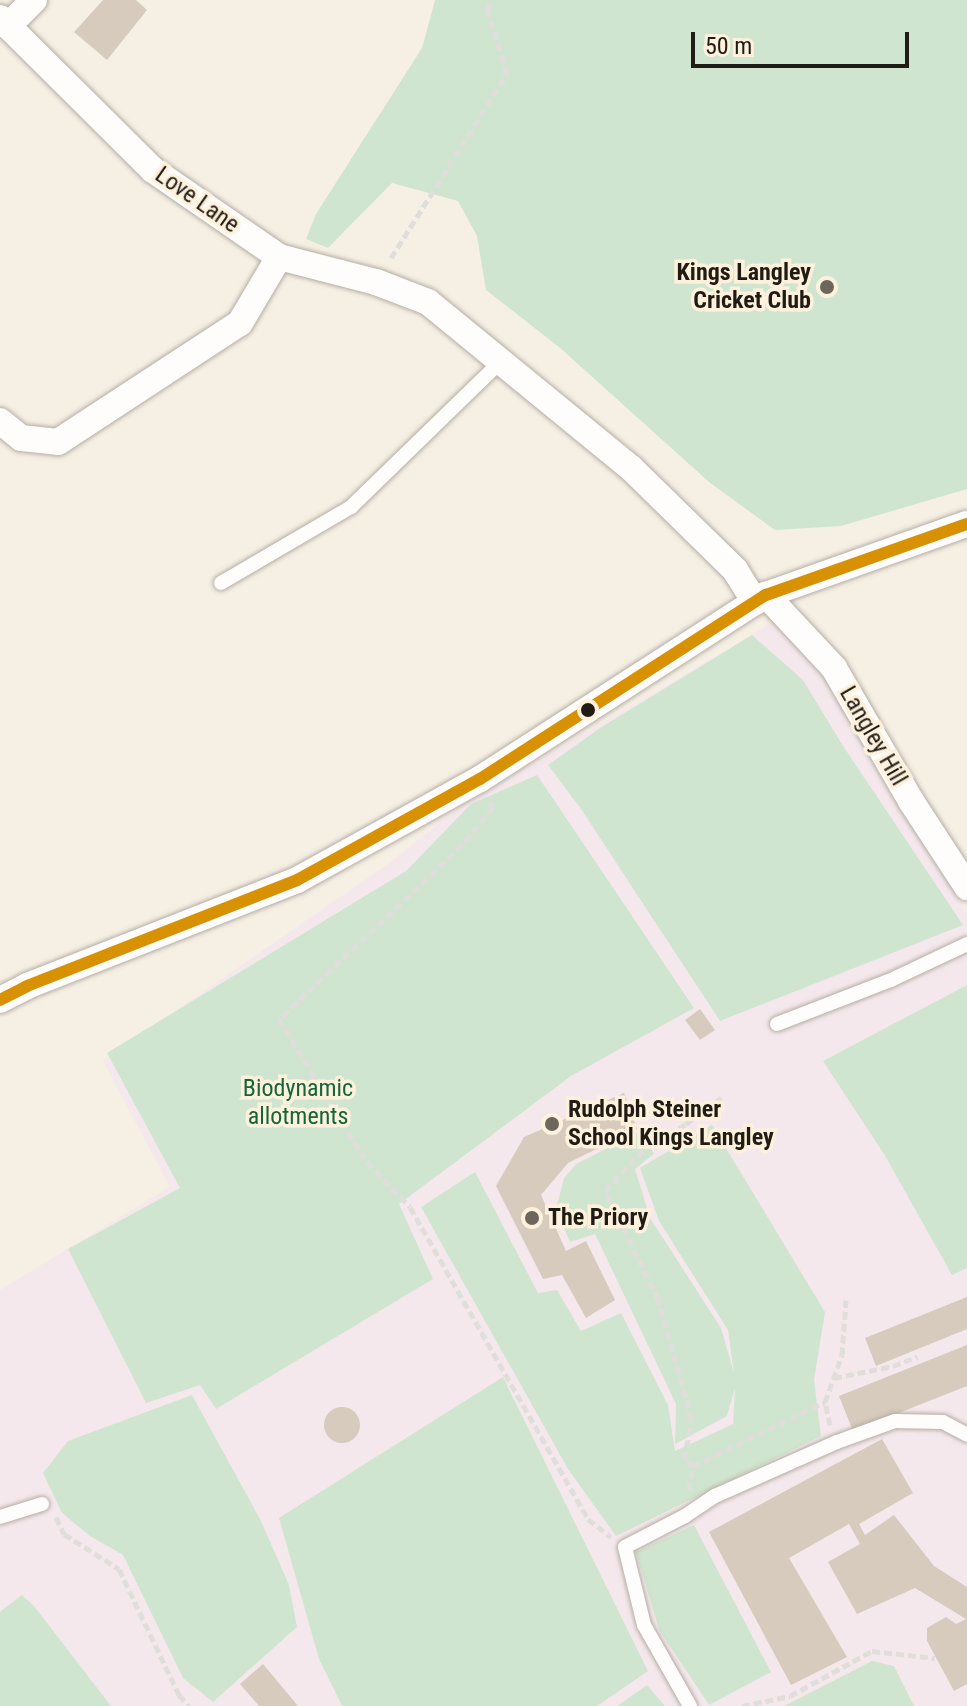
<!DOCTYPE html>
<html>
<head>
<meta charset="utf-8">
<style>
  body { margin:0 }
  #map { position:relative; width:967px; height:1706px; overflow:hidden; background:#f6efe4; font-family:"Roboto Condensed",sans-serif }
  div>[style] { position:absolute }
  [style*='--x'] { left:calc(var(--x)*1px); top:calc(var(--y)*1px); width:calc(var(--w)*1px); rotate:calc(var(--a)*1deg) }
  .education>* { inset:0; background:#f5e8ec }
  .green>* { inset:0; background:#d0e5cf }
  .building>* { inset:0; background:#d6cbbc }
  .round { border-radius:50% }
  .path>* { height:5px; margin-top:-2.5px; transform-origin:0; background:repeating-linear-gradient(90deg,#e0dedb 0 8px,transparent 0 12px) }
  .roads { filter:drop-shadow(0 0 2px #b4aea5) drop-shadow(0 0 2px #b4aea5) }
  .service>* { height:14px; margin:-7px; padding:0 7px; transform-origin:7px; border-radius:7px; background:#fefdfb }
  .minor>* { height:26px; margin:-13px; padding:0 13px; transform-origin:13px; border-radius:13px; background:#fefdfb }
  .bus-1>* { height:12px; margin:-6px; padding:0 6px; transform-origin:6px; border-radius:6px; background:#d79103 }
  .dots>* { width:22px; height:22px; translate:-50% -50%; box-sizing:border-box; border:4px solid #fdf1dd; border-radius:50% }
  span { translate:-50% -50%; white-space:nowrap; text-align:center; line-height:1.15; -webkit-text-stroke:7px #fdf1dd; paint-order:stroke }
  .street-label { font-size:24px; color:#211c13 }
  .poi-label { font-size:24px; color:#211c13; font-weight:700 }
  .right { translate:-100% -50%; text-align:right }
  .left { translate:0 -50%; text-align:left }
  .park-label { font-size:24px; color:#126637 }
  .scale { position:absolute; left:691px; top:32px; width:218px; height:36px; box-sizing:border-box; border:4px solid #211c13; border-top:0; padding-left:10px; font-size:24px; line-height:28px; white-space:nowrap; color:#211c13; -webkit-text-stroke:6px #fdf1dd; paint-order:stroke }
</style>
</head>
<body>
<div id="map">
  <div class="education">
    <i style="clip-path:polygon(780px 618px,868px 735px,967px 913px,967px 1706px,0 1706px,0 1290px,170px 1187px,103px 1061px,388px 864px,458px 808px)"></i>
  </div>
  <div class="green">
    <i style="clip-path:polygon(435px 0,967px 0,967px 489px,841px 526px,775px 530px,709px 482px,559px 347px,486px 290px,477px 236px,458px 201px,392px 183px,328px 248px,306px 239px,316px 214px,422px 48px)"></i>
    <i style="clip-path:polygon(752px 635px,803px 680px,843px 746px,963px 925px,720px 1021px,581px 809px,548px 765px,600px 728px)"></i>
    <i style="clip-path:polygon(537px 775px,694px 1008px,571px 1076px,399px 1204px,433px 1279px,216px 1409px,200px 1385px,146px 1403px,68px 1249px,180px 1188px,107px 1053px,406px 871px,471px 804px)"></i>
    <i style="clip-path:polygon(967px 985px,967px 1268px,952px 1275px,884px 1154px,823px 1061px)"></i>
    <i style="clip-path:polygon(712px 1125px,825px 1312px,814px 1380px,821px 1436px,616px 1536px,568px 1469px,421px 1207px,475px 1172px,538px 1293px,557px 1290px,581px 1331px,621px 1313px,668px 1405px,675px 1451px,733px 1424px,735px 1388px,727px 1416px,675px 1444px,676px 1404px,595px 1234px,570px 1242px,556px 1209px,564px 1178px,576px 1164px,641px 1131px,654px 1154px,635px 1169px,650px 1218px,721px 1328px,734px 1373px,728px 1330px,659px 1221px,640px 1168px)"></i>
    <i style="clip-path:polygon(503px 1377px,648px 1671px,597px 1706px,342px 1706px,319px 1659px,279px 1518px)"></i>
    <i style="clip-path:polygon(192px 1395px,261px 1521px,289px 1585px,297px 1627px,213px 1702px,183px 1678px,123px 1555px,90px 1536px,62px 1513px,43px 1473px,68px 1441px)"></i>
    <i style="clip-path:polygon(694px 1525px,771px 1672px,709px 1705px,659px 1630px,636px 1552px)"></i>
    <i style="clip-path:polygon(22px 1595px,34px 1606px,111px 1706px,0 1706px,0 1612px)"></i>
    <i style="clip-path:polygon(872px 1661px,894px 1666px,914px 1706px,784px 1706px)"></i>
    <i style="clip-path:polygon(647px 1685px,665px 1706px,617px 1706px)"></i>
  </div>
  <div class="building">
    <i style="clip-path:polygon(103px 0,136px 0,147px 10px,107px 60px,74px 32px)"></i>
    <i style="clip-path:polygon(700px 1009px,715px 1030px,700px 1040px,685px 1020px)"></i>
    <i style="clip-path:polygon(624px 1093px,637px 1129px,568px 1163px,541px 1195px,566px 1251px,586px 1241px,615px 1300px,586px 1318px,562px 1275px,543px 1279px,496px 1186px,524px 1137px)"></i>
    <i style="clip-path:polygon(967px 1297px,967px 1329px,876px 1366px,865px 1338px)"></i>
    <i style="clip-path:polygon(967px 1345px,967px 1386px,853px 1431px,839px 1396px)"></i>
    <i class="round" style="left:324px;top:1407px;width:36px;height:36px"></i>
    <i style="clip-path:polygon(882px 1439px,913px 1493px,859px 1524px,865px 1535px,894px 1515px,934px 1566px,967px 1587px,967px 1684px,954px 1691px,927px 1641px,927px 1628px,946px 1617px,956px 1624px,966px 1619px,915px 1588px,857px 1614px,828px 1562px,860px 1544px,849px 1524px,789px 1558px,847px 1657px,791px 1685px,709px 1532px)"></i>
    <i style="clip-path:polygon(263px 1664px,298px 1706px,259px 1706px,240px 1684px)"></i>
  </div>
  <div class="path">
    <i style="--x:391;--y:258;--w:218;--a:-57.8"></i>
    <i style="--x:507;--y:74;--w:66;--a:-106.8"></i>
    <i style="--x:488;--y:11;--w:11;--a:-85"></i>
    <i style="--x:490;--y:802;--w:6;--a:59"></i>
    <i style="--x:493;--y:807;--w:49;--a:129.2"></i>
    <i style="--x:462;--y:845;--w:253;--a:136.4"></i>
    <i style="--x:279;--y:1019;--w:168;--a:58.4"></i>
    <i style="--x:367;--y:1162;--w:62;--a:46.3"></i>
    <i style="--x:410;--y:1207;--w:359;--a:60.3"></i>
    <i style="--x:588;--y:1519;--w:29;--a:38"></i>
    <i style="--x:834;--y:1378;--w:60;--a:-11.5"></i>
    <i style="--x:893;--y:1366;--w:26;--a:-21"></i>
    <i style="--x:830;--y:1425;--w:24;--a:-102"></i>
    <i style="--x:825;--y:1402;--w:50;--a:-70.1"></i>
    <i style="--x:842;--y:1355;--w:55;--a:-85.8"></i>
    <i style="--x:693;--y:1466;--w:11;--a:-142"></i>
    <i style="--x:684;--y:1459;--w:40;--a:-78"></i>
    <i style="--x:692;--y:1420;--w:126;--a:-105.7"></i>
    <i style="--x:658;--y:1299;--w:120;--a:-116.1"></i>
    <i style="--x:605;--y:1191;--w:62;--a:-47"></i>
    <i style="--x:647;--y:1146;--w:45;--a:-29.4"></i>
    <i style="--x:686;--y:1124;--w:45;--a:-36.9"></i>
    <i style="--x:689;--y:1490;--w:24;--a:-81"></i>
    <i style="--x:693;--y:1466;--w:147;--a:-25.9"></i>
    <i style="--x:56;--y:1517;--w:19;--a:65"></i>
    <i style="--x:64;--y:1534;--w:65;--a:32.5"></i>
    <i style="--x:119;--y:1569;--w:140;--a:64.5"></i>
    <i style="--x:179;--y:1695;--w:15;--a:48"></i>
    <i style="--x:742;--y:1706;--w:49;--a:-11.8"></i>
    <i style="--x:790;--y:1696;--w:94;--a:-28.8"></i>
    <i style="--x:872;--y:1651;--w:63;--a:6.3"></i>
  </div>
  <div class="roads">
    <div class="service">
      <i style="--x:221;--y:583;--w:151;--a:-30.3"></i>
      <i style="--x:351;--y:507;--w:209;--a:-44.2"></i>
      <i style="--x:777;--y:1024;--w:122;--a:-21.1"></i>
      <i style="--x:891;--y:980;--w:84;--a:-25.3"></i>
      <i style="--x:0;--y:1517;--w:44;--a:-17.2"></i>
      <i style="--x:690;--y:1706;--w:93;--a:-119.6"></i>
      <i style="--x:644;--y:1625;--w:80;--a:-103.7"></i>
      <i style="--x:625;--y:1547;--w:68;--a:-27.3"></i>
      <i style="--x:685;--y:1516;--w:36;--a:-34"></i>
      <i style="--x:715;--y:1496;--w:133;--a:-23.9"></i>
      <i style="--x:837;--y:1442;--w:62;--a:-19.9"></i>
      <i style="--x:895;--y:1421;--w:48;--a:1.2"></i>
      <i style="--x:943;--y:1422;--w:27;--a:28"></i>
    </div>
    <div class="minor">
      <i style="--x:0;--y:18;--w:216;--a:44.8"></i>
      <i style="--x:153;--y:170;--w:153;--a:34.6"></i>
      <i style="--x:279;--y:257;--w:100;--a:14.5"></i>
      <i style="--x:376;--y:282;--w:56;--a:21"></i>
      <i style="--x:428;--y:302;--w:262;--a:39.3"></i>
      <i style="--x:631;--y:468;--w:146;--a:44.4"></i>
      <i style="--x:735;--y:570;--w:38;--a:58"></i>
      <i style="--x:8;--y:26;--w:37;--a:-45"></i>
      <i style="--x:0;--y:421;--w:27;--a:39"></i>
      <i style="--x:21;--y:438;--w:37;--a:6"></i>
      <i style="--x:58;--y:442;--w:217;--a:-33.2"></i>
      <i style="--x:240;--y:323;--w:77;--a:-59.4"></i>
      <i style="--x:766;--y:595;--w:100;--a:47"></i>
      <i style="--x:834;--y:668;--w:154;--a:59.9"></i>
      <i style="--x:911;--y:801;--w:103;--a:56.9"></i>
      <i style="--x:0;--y:1000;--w:30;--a:-27"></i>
      <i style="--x:27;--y:986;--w:290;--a:-21.4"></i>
      <i style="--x:297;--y:880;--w:209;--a:-28.9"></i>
      <i style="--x:480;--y:779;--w:340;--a:-32.8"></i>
      <i style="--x:766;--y:595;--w:213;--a:-19.5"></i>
    </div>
  </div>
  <div class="bus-1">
    <i style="--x:0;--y:1000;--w:30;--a:-27"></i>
    <i style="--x:27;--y:986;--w:290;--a:-21.4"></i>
    <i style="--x:297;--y:880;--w:209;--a:-28.9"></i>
    <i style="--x:480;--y:779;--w:340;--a:-32.8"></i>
    <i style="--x:766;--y:595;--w:213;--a:-19.5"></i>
  </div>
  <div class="dots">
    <i style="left:827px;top:287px;background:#6c665c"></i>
    <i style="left:588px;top:710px;background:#211c13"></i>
    <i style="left:552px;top:1124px;background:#6c665c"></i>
    <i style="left:532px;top:1218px;background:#6c665c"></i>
  </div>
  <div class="street-label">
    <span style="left:197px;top:200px;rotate:35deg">Love Lane</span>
    <span style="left:873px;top:736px;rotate:60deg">Langley Hill</span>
  </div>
  <div class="poi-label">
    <span class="right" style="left:811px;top:287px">Kings Langley<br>Cricket Club</span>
    <span class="left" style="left:568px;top:1124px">Rudolph Steiner<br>School Kings Langley</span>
    <span class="left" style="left:548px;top:1218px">The Priory</span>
  </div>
  <div class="park-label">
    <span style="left:298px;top:1103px">Biodynamic<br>allotments</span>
  </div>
  <div class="scale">50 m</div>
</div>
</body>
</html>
